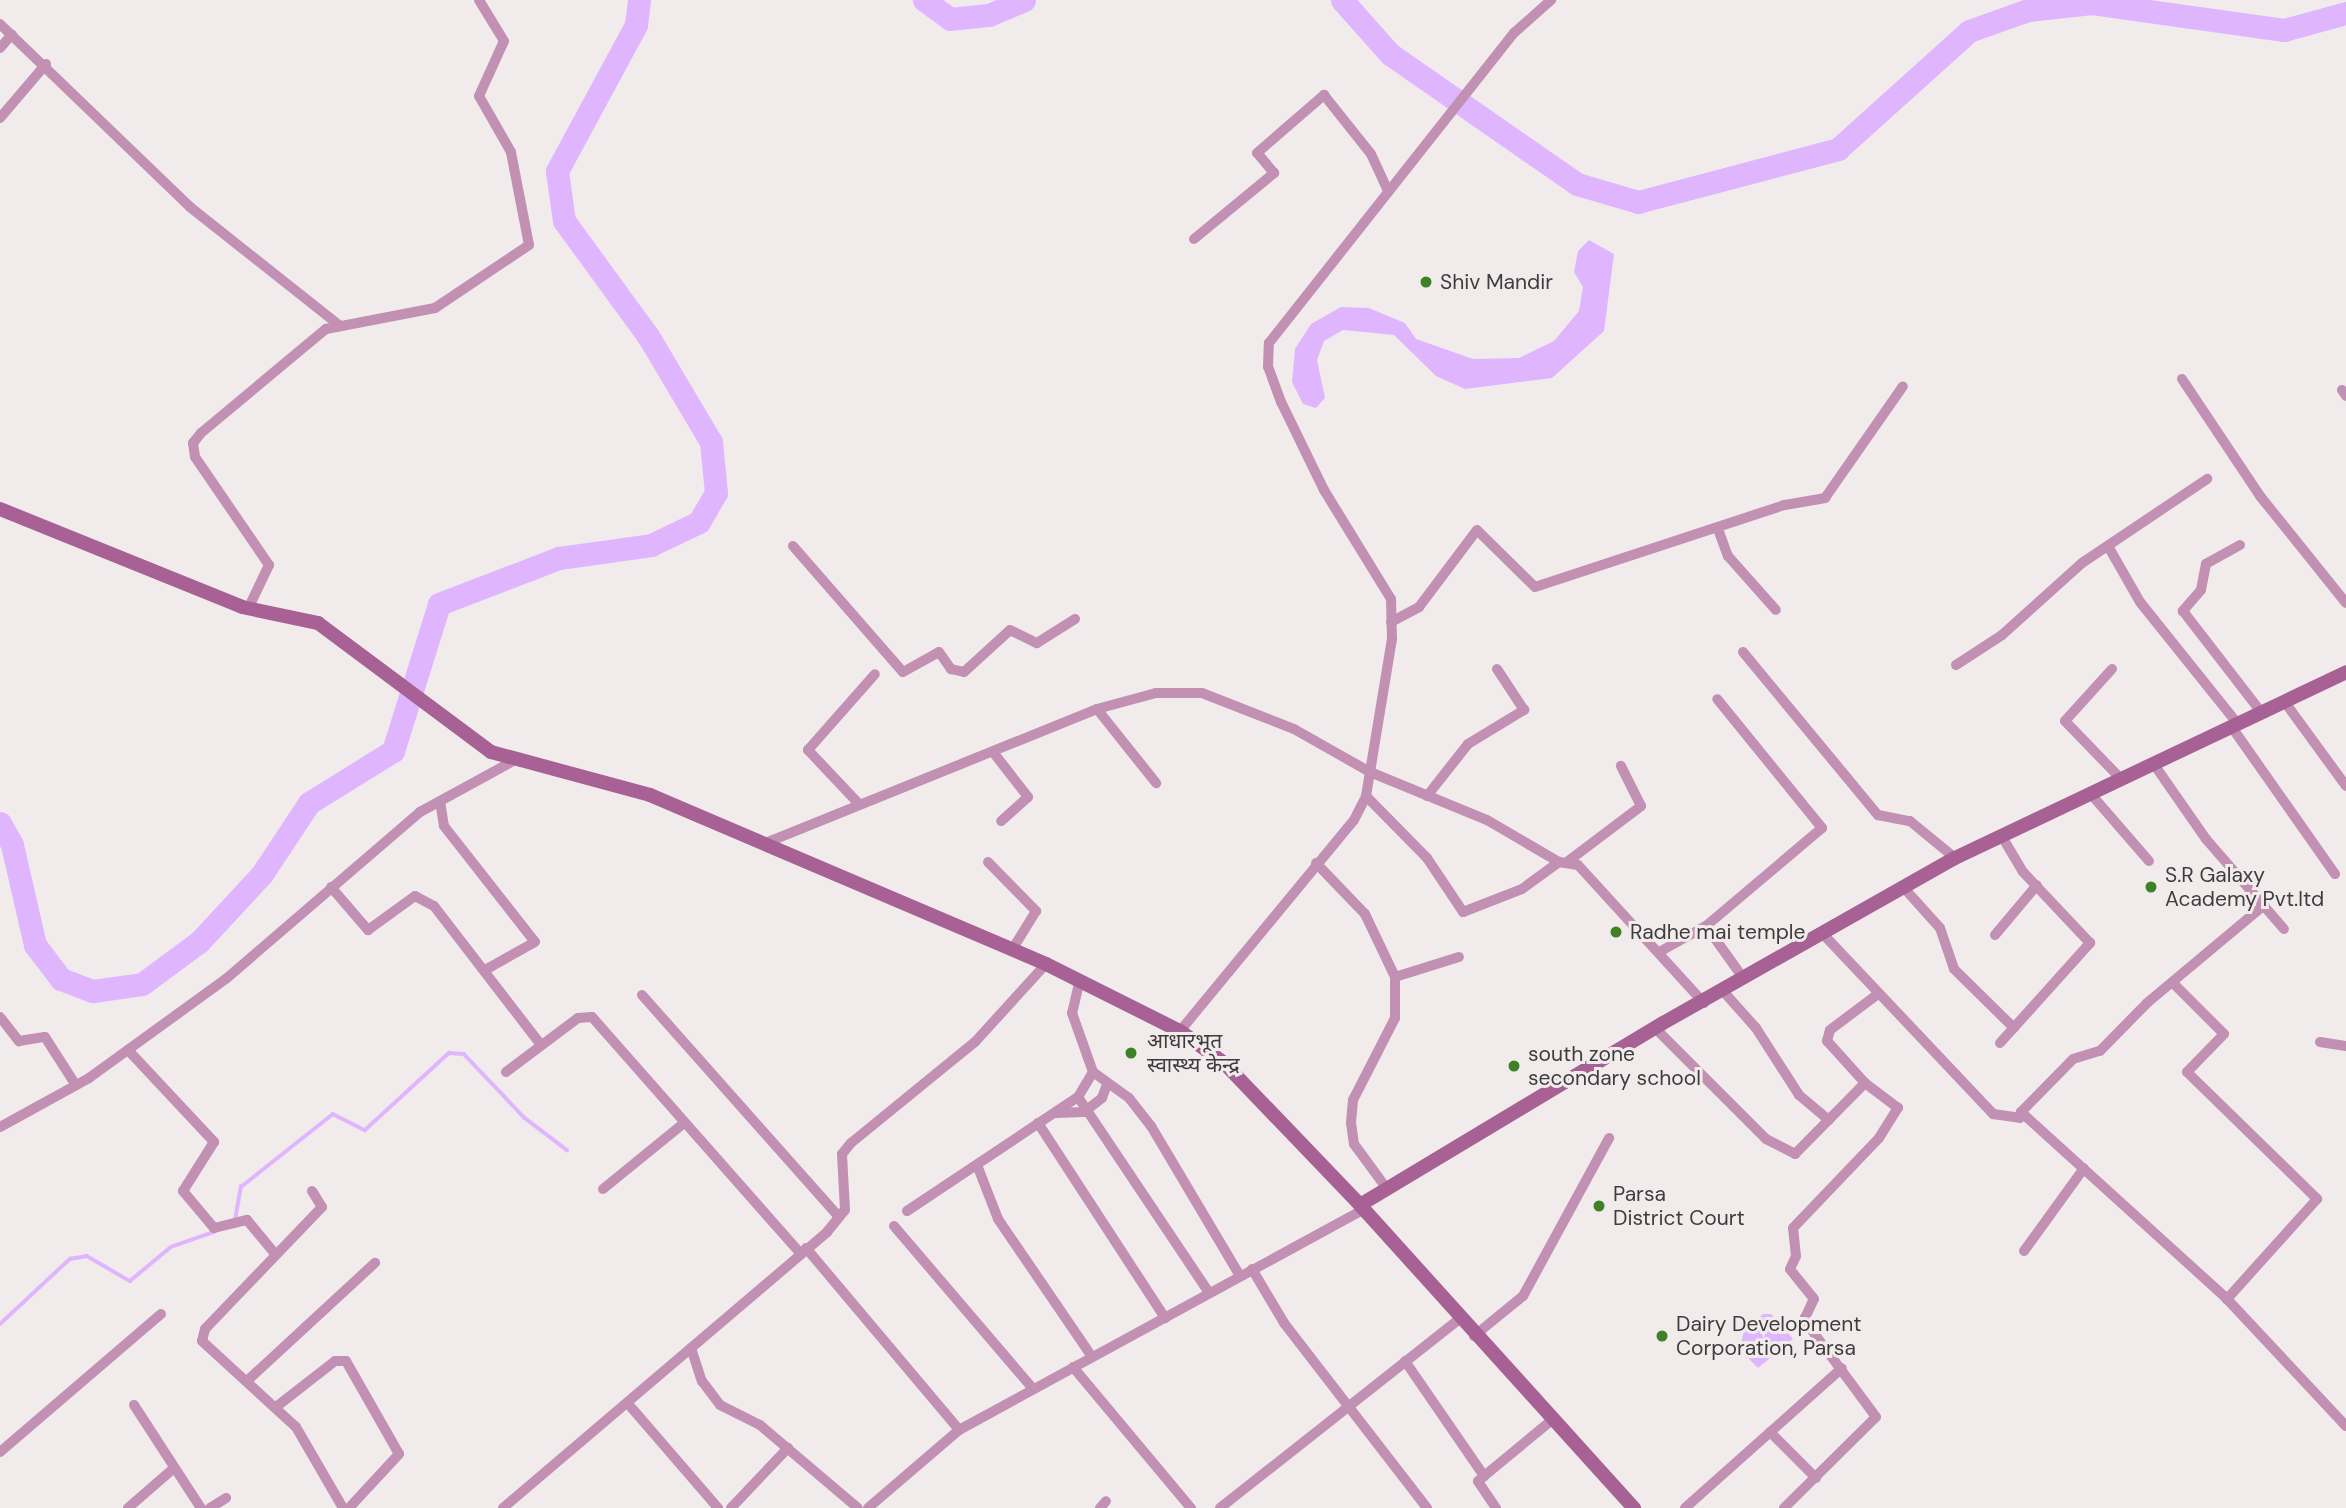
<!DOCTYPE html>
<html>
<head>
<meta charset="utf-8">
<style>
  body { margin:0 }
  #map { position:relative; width:2346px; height:1508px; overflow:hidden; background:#f2ebec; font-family:"DM Sans","Noto Sans Devanagari",sans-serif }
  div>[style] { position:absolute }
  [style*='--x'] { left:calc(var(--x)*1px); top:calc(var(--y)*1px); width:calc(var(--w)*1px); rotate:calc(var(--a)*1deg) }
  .water>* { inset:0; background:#dfb6fe }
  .stream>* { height:3.5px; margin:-1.75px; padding:0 1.75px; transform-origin:1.75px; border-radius:1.75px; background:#dfb6fe }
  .river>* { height:23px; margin:-11.5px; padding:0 11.5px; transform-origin:11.5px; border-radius:11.5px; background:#dfb6fe }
  .street>* { height:10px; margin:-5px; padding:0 5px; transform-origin:5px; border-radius:5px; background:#c190b3 }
  .secondary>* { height:14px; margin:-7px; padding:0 7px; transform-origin:7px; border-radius:7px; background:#a76195 }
  .dots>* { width:19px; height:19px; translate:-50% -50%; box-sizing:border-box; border:4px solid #f2ebec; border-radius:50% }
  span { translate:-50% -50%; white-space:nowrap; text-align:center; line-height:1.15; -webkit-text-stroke:6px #f2ebec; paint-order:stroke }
  .poi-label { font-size:21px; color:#3f3c3d }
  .left { translate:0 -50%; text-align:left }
</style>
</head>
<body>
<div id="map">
  <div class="water">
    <i style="clip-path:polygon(1589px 240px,1614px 254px,1604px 331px,1552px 378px,1465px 389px,1436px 376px,1394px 335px,1343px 330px,1324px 341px,1317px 360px,1325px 398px,1316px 408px,1303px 404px,1292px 382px,1295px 349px,1311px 324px,1341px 307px,1369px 308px,1405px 323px,1416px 339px,1473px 359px,1519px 358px,1554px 341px,1579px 311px,1583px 287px,1574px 272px,1578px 251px)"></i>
    <i style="clip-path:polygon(1763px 1314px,1771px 1314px,1793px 1339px,1758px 1368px,1740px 1350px,1743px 1334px)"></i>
  </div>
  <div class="stream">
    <i style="--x:235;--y:1220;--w:34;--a:-80"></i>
    <i style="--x:241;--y:1187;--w:117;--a:-38.4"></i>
    <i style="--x:333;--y:1114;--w:36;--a:27"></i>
    <i style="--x:365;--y:1130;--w:114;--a:-42.5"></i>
    <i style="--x:449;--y:1053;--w:15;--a:4"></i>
    <i style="--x:464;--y:1054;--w:88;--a:46.4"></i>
    <i style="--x:525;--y:1118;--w:53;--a:37.3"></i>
    <i style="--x:0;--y:1324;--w:96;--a:-42.9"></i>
    <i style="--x:70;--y:1259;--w:17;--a:-10"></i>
    <i style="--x:87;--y:1256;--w:50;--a:30.2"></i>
    <i style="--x:130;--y:1281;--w:53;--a:-39.7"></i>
    <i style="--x:171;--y:1247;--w:46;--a:-19.2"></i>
  </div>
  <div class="river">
    <i style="--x:924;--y:0;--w:32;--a:36"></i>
    <i style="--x:950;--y:19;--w:39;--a:-6"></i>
    <i style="--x:989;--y:15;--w:38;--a:-23"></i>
    <i style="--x:1342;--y:0;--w:72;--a:48.4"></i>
    <i style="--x:1390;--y:54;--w:228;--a:34.8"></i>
    <i style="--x:1577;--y:184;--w:64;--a:16.4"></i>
    <i style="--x:1638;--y:202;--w:207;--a:-14.8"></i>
    <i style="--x:1838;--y:149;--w:176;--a:-42"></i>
    <i style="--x:1969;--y:31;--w:63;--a:-19.6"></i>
    <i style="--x:2028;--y:10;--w:64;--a:-6.2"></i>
    <i style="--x:2092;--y:3;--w:194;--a:8"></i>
    <i style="--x:2284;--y:30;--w:64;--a:-15.3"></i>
    <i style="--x:0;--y:823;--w:25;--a:61"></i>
    <i style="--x:12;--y:845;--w:103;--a:77"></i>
    <i style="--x:35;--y:945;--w:43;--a:52.6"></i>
    <i style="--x:61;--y:979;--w:34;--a:21"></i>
    <i style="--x:93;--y:991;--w:49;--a:-8.1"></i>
    <i style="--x:142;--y:984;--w:71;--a:-36.4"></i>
    <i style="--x:199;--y:942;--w:93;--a:-47.2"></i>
    <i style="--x:262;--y:874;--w:85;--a:-56.5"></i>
    <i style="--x:309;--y:803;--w:99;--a:-31.8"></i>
    <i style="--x:393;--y:751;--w:154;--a:-72.6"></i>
    <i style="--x:439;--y:604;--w:129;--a:-21"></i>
    <i style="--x:559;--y:558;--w:93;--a:-8"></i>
    <i style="--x:651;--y:545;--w:53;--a:-25.6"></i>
    <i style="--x:699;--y:522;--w:34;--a:-60"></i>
    <i style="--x:716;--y:493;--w:51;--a:-95.6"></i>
    <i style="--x:711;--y:442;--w:123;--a:-120.7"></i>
    <i style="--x:648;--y:336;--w:142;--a:-126.1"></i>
    <i style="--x:564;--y:221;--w:50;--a:-98"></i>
    <i style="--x:557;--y:171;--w:166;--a:-61.6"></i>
    <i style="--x:636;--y:25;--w:25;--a:-83"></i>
  </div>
  <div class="street">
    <i style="--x:0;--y:24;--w:264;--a:43.9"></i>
    <i style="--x:190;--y:207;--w:191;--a:38.4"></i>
    <i style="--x:0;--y:48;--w:18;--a:-49"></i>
    <i style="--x:0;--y:118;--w:71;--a:-49.6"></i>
    <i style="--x:1194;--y:239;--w:104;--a:-39.5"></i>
    <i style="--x:1274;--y:173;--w:26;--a:-130"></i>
    <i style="--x:1257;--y:153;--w:89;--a:-40.9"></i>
    <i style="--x:1324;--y:95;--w:75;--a:51.5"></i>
    <i style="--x:1371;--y:154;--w:41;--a:65.3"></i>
    <i style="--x:2182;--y:379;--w:141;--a:56.3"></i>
    <i style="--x:2260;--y:496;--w:137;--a:51.2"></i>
    <i style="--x:2342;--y:390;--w:7;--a:56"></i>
    <i style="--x:1718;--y:529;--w:29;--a:70"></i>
    <i style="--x:1728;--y:556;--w:72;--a:48.4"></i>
    <i style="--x:2240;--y:545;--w:39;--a:151"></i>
    <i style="--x:2206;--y:564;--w:26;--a:101"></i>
    <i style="--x:2201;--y:590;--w:28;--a:131"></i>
    <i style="--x:2183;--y:611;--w:128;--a:52.3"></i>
    <i style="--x:793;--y:546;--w:167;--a:48.9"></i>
    <i style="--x:903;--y:672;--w:41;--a:-29.1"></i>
    <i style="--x:939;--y:652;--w:21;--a:55"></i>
    <i style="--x:951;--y:669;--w:13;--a:13"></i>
    <i style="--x:964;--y:672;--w:62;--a:-42.4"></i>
    <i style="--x:1010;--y:630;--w:30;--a:26"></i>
    <i style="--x:1037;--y:643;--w:45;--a:-32.3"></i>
    <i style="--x:2108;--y:546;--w:64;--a:60.3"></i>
    <i style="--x:2140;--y:602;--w:155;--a:51.3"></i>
    <i style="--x:248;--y:609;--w:49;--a:-64.5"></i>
    <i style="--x:269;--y:565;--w:131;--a:-124.4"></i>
    <i style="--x:195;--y:457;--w:14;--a:-98"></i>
    <i style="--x:193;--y:443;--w:13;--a:-51"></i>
    <i style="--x:201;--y:433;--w:163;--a:-39.8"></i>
    <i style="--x:326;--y:329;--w:111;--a:-10.9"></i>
    <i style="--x:435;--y:308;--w:113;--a:-33.8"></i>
    <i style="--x:529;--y:245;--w:95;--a:-101"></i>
    <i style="--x:511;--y:152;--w:64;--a:-119.7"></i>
    <i style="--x:479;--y:96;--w:60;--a:-65.6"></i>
    <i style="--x:504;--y:41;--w:48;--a:-121.4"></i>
    <i style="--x:1391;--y:622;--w:32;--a:-28"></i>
    <i style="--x:1419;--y:607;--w:96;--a:-53"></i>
    <i style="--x:1477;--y:530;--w:81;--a:44.5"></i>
    <i style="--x:1535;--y:587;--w:263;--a:-18.2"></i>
    <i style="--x:1785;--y:505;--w:41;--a:-9.9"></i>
    <i style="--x:1825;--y:498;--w:136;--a:-55.1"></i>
    <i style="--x:1743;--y:652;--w:212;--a:50.4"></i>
    <i style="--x:1878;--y:815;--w:33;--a:11"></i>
    <i style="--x:1910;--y:821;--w:58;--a:39.4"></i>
    <i style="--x:1956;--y:665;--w:55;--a:-33.1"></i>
    <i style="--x:2002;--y:635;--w:108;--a:-42"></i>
    <i style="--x:2082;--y:563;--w:151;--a:-33.9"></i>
    <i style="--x:2112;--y:669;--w:70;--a:132.1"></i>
    <i style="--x:2065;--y:721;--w:79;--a:46"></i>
    <i style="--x:2284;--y:701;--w:105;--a:53.9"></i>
    <i style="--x:1097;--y:709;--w:95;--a:51.4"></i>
    <i style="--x:2231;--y:726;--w:181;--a:54.9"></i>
    <i style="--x:993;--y:752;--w:57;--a:52.1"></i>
    <i style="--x:1028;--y:797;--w:36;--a:138"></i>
    <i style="--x:2153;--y:763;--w:93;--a:55.1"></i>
    <i style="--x:2206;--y:839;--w:119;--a:49.1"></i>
    <i style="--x:2090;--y:793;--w:90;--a:49.1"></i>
    <i style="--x:1366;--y:796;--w:87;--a:45.5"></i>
    <i style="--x:1427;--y:858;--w:65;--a:56.3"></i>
    <i style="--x:1463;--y:912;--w:63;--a:-21.3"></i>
    <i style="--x:1522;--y:889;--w:46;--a:-36.1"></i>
    <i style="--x:1427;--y:796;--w:66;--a:-51.7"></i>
    <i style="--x:1468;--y:744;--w:66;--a:-31.3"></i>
    <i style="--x:1524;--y:710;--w:49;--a:-123.4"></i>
    <i style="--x:440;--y:801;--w:25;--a:81"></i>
    <i style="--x:444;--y:826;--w:147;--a:51.9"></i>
    <i style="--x:535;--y:942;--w:57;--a:150.8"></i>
    <i style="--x:858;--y:803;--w:73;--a:-133.3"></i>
    <i style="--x:808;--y:750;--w:101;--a:-48.6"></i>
    <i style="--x:763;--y:844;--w:360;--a:-22"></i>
    <i style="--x:1097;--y:709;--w:61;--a:-15.2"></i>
    <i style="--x:1156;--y:693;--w:46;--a:0"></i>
    <i style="--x:1202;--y:693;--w:99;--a:21.4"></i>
    <i style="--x:1294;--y:729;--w:87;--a:29.5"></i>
    <i style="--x:1370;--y:772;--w:126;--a:22.3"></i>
    <i style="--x:1487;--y:820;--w:83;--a:30.3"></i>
    <i style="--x:1559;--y:862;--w:19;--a:9"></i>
    <i style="--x:1578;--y:865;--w:187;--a:47.6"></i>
    <i style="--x:988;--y:862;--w:69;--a:45.6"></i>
    <i style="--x:1036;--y:911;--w:46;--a:121.6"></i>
    <i style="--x:1567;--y:862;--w:93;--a:-37.1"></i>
    <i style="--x:1641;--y:806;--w:45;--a:-116.6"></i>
    <i style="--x:1316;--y:863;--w:71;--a:46.1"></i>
    <i style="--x:1365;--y:914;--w:70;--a:64.5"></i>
    <i style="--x:1395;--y:977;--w:41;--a:90"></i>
    <i style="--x:1395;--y:1018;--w:92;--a:117.1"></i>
    <i style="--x:1353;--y:1100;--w:23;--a:95"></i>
    <i style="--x:1351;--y:1123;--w:21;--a:82"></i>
    <i style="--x:1354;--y:1144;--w:56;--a:53.7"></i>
    <i style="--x:331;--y:887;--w:57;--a:49.3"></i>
    <i style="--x:368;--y:930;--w:58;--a:-35.9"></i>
    <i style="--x:415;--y:896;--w:21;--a:28"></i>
    <i style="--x:434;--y:906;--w:175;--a:52.4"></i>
    <i style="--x:1904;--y:888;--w:54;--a:48"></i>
    <i style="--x:1940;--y:928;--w:43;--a:71.1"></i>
    <i style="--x:1954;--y:969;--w:84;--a:44.5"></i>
    <i style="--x:1706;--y:926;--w:65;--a:54.4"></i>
    <i style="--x:1823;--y:934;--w:248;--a:46.6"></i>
    <i style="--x:1993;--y:1114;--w:27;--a:8"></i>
    <i style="--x:2020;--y:1118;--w:6;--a:-81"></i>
    <i style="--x:2021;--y:1112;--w:278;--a:42.2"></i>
    <i style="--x:2227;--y:1299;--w:174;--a:46.9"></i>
    <i style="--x:1995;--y:935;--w:65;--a:-50"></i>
    <i style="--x:1661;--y:951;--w:51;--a:-29.1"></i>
    <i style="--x:1706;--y:926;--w:152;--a:-40.2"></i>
    <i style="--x:1822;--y:828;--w:166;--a:-129.1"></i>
    <i style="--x:1395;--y:977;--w:67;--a:-17.4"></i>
    <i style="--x:1080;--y:979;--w:35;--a:103"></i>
    <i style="--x:1072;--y:1013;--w:63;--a:70.4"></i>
    <i style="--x:1093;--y:1072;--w:44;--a:35.8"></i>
    <i style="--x:1129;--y:1098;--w:36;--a:52"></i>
    <i style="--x:1151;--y:1126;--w:174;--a:59.3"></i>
    <i style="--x:2175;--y:985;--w:69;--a:45"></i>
    <i style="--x:2224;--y:1034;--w:53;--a:134.2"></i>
    <i style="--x:2187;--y:1072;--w:182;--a:44.3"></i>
    <i style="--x:2317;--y:1199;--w:135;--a:132"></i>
    <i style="--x:1723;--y:991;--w:50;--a:48.3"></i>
    <i style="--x:1756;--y:1028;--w:80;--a:57.3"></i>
    <i style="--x:1799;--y:1095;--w:39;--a:40"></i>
    <i style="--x:642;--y:995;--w:297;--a:48.4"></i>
    <i style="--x:0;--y:1017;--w:31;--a:52"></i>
    <i style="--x:19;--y:1041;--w:26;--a:-9"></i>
    <i style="--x:45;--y:1037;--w:56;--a:57.4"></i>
    <i style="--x:1655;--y:1028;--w:157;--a:45"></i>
    <i style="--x:1766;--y:1139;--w:33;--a:27"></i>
    <i style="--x:1795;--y:1154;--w:100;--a:-45.4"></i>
    <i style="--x:1865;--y:1083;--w:57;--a:-132.1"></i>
    <i style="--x:1827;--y:1041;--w:11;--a:-75"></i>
    <i style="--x:1830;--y:1030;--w:60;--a:-36.9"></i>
    <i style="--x:1180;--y:1031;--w:273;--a:-50.5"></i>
    <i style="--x:1354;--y:820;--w:27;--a:-63"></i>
    <i style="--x:1366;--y:796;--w:159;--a:-80.6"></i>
    <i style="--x:1392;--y:639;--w:40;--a:-91.4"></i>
    <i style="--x:1391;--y:599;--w:128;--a:-121.6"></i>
    <i style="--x:1324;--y:490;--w:98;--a:-116"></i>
    <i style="--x:1281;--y:402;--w:37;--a:-110"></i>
    <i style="--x:1268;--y:367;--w:24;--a:-88"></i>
    <i style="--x:1269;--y:343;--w:395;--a:-51.7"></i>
    <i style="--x:1514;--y:33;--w:50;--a:-41.7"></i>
    <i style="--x:2320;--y:1042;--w:26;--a:9"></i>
    <i style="--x:2000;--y:1043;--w:135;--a:-48"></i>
    <i style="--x:2090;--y:943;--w:98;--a:-133.3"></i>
    <i style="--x:2023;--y:872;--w:43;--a:-120.7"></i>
    <i style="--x:128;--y:1050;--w:126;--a:46.9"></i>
    <i style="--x:214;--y:1142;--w:58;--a:122.3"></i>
    <i style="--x:183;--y:1191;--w:48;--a:50"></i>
    <i style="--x:214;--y:1228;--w:34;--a:-14"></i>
    <i style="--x:247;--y:1220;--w:45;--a:50.4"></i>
    <i style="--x:506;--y:1072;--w:90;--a:-36.9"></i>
    <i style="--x:578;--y:1018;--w:14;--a:-4"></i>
    <i style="--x:592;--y:1017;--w:315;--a:48.6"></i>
    <i style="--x:1078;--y:1097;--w:236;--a:56.2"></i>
    <i style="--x:2021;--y:1112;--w:74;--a:-45.5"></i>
    <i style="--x:2073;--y:1059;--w:28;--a:-17"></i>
    <i style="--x:2100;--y:1051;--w:67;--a:-45.6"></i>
    <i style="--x:2147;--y:1003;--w:153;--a:-39.9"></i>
    <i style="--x:1056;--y:1113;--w:28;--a:-2"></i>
    <i style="--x:1084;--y:1112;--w:23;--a:-38"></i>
    <i style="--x:1102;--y:1098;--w:15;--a:-70"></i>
    <i style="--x:1038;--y:1123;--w:233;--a:56.9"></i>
    <i style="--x:0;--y:1127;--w:102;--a:-28.8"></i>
    <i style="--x:89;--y:1078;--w:170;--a:-35.9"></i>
    <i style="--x:227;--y:978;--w:255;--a:-40.7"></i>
    <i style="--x:420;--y:812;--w:106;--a:-28.7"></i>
    <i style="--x:977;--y:1165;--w:58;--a:68.7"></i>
    <i style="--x:998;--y:1219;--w:167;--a:55.7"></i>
    <i style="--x:603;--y:1189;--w:104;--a:-39.2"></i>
    <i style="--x:312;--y:1191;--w:19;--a:58"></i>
    <i style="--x:322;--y:1207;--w:169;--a:133.8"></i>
    <i style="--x:205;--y:1329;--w:12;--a:104"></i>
    <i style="--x:202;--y:1341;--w:127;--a:42.5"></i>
    <i style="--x:296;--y:1427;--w:94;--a:59.9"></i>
    <i style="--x:907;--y:1211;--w:206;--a:-33.7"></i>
    <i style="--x:1078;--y:1097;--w:29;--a:-59"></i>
    <i style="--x:894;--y:1226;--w:214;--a:49.5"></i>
    <i style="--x:806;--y:1248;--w:238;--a:49.9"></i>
    <i style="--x:2024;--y:1251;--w:102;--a:-54.1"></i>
    <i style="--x:1252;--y:1269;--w:63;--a:59.3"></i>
    <i style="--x:1284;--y:1323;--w:234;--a:52.3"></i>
    <i style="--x:1474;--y:1336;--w:63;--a:-39.2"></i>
    <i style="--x:1523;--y:1296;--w:180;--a:-61.4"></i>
    <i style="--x:691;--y:1348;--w:35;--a:72"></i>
    <i style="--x:702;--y:1381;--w:30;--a:53"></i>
    <i style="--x:720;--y:1405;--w:45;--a:26.6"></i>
    <i style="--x:760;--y:1425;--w:128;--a:40.3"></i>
    <i style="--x:1405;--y:1361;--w:140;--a:55.5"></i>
    <i style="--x:1073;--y:1367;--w:184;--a:50.1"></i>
    <i style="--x:248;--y:1380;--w:173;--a:-42.7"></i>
    <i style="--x:134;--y:1405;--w:123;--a:57"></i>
    <i style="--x:630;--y:1406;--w:135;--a:49.2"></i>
    <i style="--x:276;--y:1407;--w:75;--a:-37.9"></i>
    <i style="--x:335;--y:1361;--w:11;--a:0"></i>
    <i style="--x:346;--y:1361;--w:107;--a:60.3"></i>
    <i style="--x:399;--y:1454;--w:74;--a:132.8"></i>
    <i style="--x:1770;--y:1432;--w:65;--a:45"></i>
    <i style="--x:0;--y:1452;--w:212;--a:-40.6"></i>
    <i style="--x:128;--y:1508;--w:61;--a:-41"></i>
    <i style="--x:210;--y:1508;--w:19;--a:-32"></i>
    <i style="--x:503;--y:1508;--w:426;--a:-40.4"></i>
    <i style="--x:827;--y:1232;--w:28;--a:-51"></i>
    <i style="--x:845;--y:1210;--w:56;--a:-93.1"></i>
    <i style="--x:842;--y:1154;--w:14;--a:-51"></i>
    <i style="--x:851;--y:1143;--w:160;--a:-39.2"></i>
    <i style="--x:975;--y:1042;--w:105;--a:-47.7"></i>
    <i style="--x:731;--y:1508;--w:83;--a:-46.5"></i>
    <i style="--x:868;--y:1508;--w:120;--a:-40.6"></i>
    <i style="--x:959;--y:1430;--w:460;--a:-28.6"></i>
    <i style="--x:1100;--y:1508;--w:9;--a:-49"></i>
    <i style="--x:1220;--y:1508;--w:303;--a:-38.3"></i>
    <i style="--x:1496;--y:1508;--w:32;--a:-124"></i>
    <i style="--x:1478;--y:1481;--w:96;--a:-39.5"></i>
    <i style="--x:1685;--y:1508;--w:210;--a:-41.7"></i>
    <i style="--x:1784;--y:1508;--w:129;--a:-44.7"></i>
    <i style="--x:1876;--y:1417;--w:109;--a:-126.5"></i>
    <i style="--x:1811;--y:1329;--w:13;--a:-119"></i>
    <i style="--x:1805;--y:1318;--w:21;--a:-65"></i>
    <i style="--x:1814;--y:1299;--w:38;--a:-129"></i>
    <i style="--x:1790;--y:1269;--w:14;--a:-65"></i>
    <i style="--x:1796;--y:1256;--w:28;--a:-96"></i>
    <i style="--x:1793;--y:1228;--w:124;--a:-46.3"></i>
    <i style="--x:1879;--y:1138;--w:36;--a:-58"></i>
    <i style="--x:1898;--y:1108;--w:41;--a:-142.9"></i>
  </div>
  <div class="secondary">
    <i style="--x:0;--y:509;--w:261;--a:22"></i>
    <i style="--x:242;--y:607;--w:78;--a:11.9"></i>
    <i style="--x:318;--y:623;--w:216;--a:36.7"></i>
    <i style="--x:491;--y:752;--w:165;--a:15.1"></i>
    <i style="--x:650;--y:795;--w:431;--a:23.1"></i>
    <i style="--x:1046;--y:964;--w:150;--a:26.6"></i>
    <i style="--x:1180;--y:1031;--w:54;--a:36"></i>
    <i style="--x:1224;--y:1063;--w:197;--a:46.2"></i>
    <i style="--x:1360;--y:1205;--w:409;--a:47.9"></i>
    <i style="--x:1360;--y:1205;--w:353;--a:-31"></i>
    <i style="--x:1663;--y:1023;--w:335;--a:-29.5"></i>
    <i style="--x:1955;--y:858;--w:433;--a:-25.4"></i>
  </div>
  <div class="dots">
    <i style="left:1426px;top:282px;background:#3d8226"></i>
    <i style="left:2151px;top:887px;background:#3d8226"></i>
    <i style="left:1616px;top:932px;background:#3d8226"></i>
    <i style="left:1131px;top:1053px;background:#3d8226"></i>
    <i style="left:1514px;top:1066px;background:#3d8226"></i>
    <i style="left:1599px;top:1206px;background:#3d8226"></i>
    <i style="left:1662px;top:1336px;background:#3d8226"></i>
  </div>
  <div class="poi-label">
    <span class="left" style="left:1440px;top:282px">Shiv Mandir</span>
    <span class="left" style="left:2165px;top:887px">S.R Galaxy<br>Academy Pvt.ltd</span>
    <span class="left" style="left:1630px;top:932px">Radhe mai temple</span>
    <span class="left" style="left:1147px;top:1053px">आधारभूत<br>स्वास्थ्य केन्द्र</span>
    <span class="left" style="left:1528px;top:1066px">south zone<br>secondary school</span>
    <span class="left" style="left:1613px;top:1206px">Parsa<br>District Court</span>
    <span class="left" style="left:1676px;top:1336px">Dairy Development<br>Corporation, Parsa</span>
  </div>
</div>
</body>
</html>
